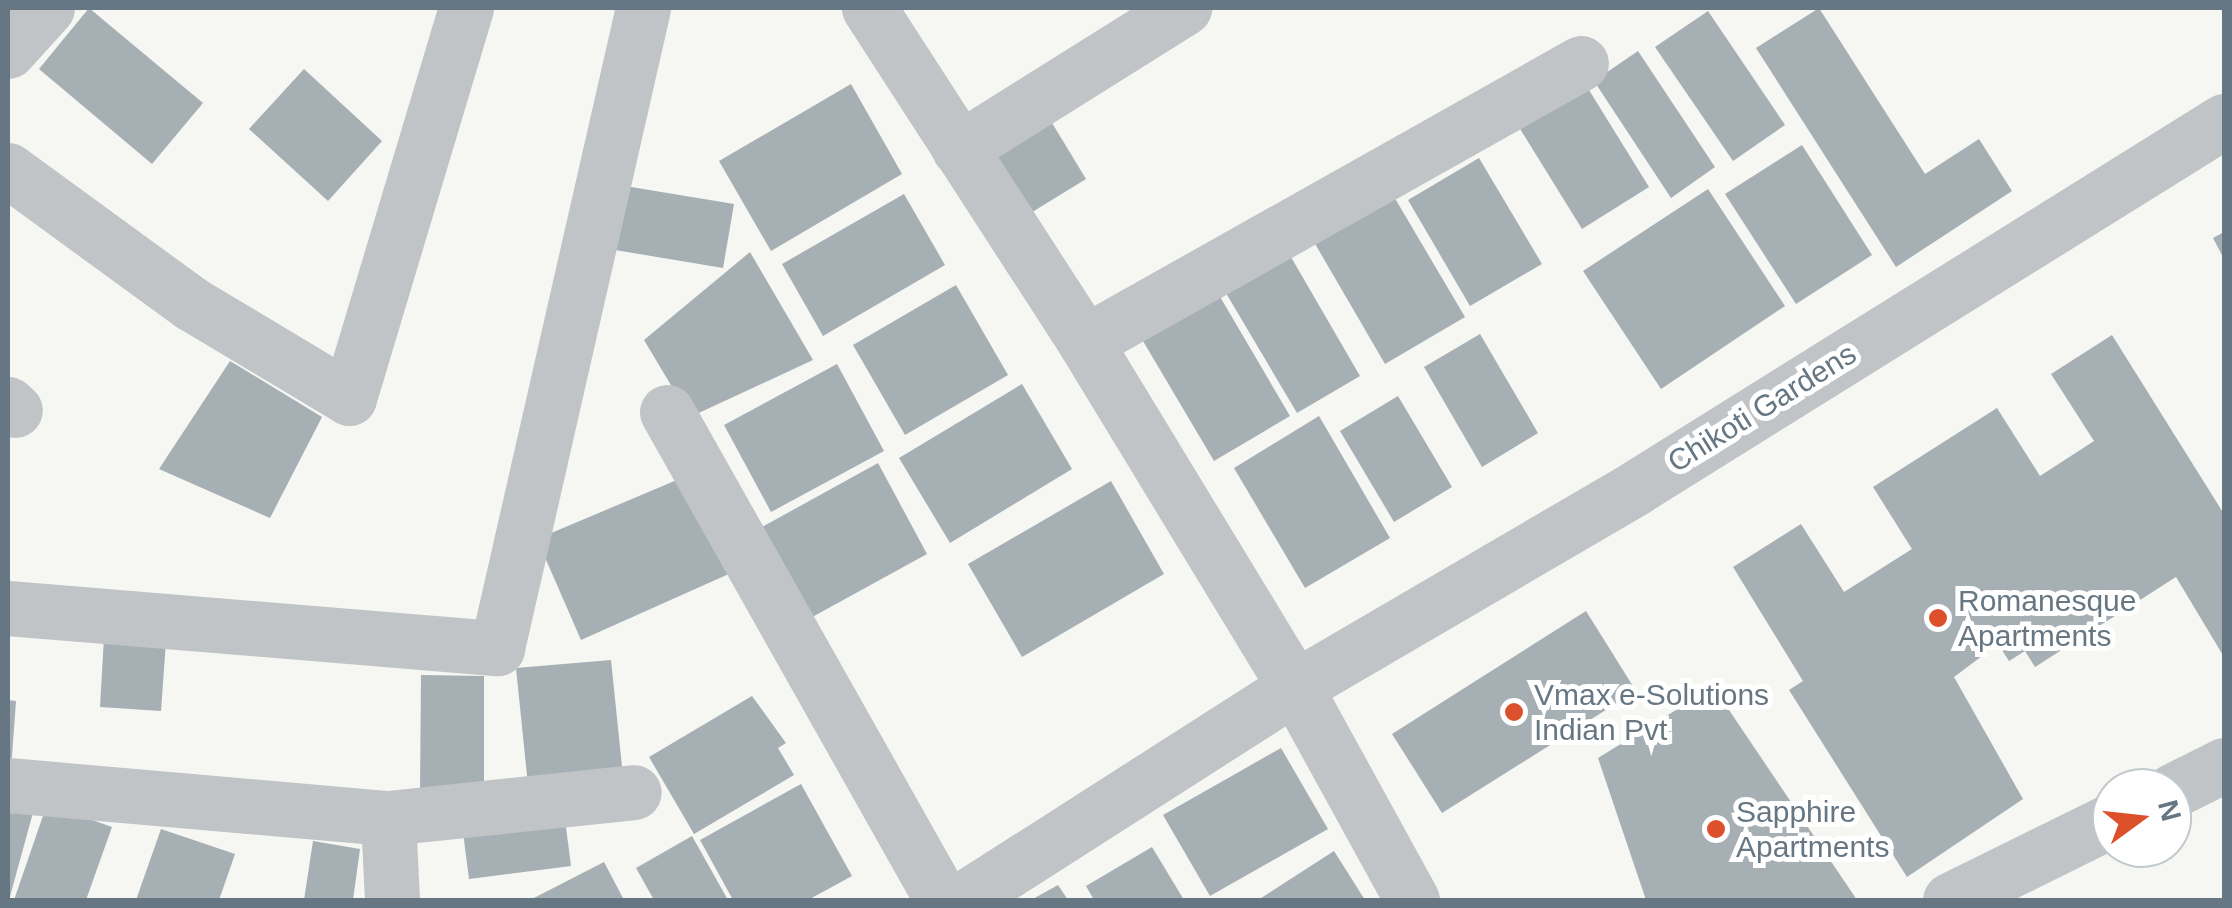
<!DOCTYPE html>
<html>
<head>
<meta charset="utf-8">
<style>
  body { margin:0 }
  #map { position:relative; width:2232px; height:908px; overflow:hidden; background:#f6f6f3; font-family:Arial,sans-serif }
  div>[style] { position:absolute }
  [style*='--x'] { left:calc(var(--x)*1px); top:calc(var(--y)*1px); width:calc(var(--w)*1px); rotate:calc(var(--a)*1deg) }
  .building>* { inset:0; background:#a6afb4 }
  .minor>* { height:55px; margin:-27.5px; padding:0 27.5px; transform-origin:27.5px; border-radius:27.5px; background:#c0c4c7 }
  .dots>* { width:28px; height:28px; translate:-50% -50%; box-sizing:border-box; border:5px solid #fff; border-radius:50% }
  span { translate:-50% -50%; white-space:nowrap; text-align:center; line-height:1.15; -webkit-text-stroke:10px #fff; paint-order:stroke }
  .street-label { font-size:30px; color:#667783 }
  .poi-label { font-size:30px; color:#667783 }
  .left { translate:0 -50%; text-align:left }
  .frame { position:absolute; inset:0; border:10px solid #667783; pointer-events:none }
  .north { position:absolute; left:2092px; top:768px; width:100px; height:100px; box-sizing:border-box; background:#fff; border:2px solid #c2c9cd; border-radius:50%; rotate:75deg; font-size:28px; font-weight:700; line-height:40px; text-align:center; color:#667783 }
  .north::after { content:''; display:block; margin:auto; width:35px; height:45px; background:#dd502c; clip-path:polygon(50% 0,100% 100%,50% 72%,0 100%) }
</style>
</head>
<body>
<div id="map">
  <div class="building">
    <i style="clip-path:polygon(89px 8px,203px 103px,152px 164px,39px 69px)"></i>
    <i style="clip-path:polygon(1819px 8px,1925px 174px,1979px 139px,2012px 191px,1896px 267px,1756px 48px)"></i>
    <i style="clip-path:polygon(1708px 11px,1785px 125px,1733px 161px,1655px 47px)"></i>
    <i style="clip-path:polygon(1638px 51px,1715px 167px,1671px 198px,1594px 81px)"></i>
    <i style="clip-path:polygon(304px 69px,382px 141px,328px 201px,249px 129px)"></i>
    <i style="clip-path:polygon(1584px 82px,1649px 187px,1582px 229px,1517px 124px)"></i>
    <i style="clip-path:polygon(851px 84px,902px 174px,771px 251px,719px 161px)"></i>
    <i style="clip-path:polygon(1049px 118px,1086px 179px,1029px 214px,993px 153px)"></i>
    <i style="clip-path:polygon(1802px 145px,1872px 255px,1796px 304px,1725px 194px)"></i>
    <i style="clip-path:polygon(1479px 158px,1542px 264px,1470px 306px,1408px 200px)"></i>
    <i style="clip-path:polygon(619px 185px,734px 204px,723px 268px,609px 249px)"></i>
    <i style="clip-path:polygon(1708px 189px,1785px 306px,1661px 389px,1583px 271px)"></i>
    <i style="clip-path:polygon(904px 194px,945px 265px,823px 336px,782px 264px)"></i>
    <i style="clip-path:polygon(1393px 195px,1465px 317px,1385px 364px,1314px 242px)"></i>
    <i style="clip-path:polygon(2224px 232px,2224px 259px,2213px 238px)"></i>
    <i style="clip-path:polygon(1284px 245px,1360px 376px,1297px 413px,1220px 283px)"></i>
    <i style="clip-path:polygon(750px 252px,813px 360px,690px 417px,644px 340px)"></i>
    <i style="clip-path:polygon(956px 285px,1008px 375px,905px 435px,853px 345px)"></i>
    <i style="clip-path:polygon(1219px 295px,1290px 416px,1214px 461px,1143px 341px)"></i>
    <i style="clip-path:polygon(1480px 334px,1538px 433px,1482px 467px,1424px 367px)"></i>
    <i style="clip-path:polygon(2112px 335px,2224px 514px,2224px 657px,2176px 577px,2035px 667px,2025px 651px,2009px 661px,1998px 644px,1954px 677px,2023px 799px,1907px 877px,1789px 690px,1803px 681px,1733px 567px,1801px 524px,1844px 592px,1912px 549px,1873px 487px,1997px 408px,2040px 476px,2094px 441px,2051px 374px)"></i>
    <i style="clip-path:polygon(230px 361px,322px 417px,270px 518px,159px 469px)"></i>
    <i style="clip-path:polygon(837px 364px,884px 451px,771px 512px,724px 425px)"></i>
    <i style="clip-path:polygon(1022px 384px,1072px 469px,950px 543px,899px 458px)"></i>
    <i style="clip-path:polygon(1398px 396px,1452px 487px,1394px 522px,1340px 431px)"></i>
    <i style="clip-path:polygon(1319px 416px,1390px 538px,1305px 588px,1234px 468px)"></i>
    <i style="clip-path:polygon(878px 463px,927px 554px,794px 627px,744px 537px)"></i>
    <i style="clip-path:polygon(684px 477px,731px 573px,581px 640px,537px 539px)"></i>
    <i style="clip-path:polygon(1111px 481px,1164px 574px,1022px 657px,968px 564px)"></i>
    <i style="clip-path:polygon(1586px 611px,1636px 691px,1442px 813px,1392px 734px)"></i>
    <i style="clip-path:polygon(104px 637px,166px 641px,161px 711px,100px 707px)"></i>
    <i style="clip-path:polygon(611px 660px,623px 776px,528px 785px,516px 668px)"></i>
    <i style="clip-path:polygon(421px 675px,484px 676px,484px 796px,420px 795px)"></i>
    <i style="clip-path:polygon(752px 696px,786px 743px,778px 748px,794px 775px,694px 834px,649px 757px)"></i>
    <i style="clip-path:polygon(1697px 697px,1727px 707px,1857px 900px,1646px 900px,1598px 758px)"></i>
    <i style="clip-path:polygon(8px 700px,16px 701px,11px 770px,8px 769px)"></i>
    <i style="clip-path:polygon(1281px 748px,1328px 829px,1210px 896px,1163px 815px)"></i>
    <i style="clip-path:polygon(801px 784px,852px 876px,808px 900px,733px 900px,700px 840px)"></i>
    <i style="clip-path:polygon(8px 801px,34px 809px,9px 900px,8px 900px)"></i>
    <i style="clip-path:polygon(47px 804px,112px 827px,86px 900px,14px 900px)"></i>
    <i style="clip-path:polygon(563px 804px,571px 866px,469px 879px,461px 817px)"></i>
    <i style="clip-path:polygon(161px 829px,235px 854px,219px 900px,136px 900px)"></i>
    <i style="clip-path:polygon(692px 836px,728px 900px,654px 900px,636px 868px)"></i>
    <i style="clip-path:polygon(313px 841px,360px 849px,353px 900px,304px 900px)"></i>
    <i style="clip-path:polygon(1152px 847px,1184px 900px,1094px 900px,1086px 886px)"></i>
    <i style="clip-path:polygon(1334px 851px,1365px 900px,1258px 900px)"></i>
    <i style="clip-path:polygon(604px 862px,624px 900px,530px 900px)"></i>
    <i style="clip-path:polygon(1058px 885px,1068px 900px,1031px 900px)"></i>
  </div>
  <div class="minor">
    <i style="--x:869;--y:8;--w:398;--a:57.1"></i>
    <i style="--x:1085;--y:342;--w:404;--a:58.7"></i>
    <i style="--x:1295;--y:687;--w:243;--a:61.2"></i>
    <i style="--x:8;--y:51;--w:58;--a:-47.8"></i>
    <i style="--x:959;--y:149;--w:266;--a:-32.1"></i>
    <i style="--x:8;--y:170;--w:228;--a:36.1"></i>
    <i style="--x:192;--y:304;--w:183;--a:30.9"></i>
    <i style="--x:349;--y:398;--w:407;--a:-73.3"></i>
    <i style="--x:1085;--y:342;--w:569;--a:-29.36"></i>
    <i style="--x:8;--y:404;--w:9;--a:41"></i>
    <i style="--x:667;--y:412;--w:560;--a:60.6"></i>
    <i style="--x:8;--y:608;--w:491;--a:4.7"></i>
    <i style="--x:497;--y:648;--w:656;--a:-77.15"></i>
    <i style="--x:8;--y:785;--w:381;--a:5"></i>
    <i style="--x:388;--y:818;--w:82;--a:87.2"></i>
    <i style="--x:2172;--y:791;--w:58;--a:-26.6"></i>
    <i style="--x:388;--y:818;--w:247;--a:-6"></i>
    <i style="--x:962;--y:900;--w:395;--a:-32.6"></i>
    <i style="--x:1295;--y:687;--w:394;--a:-30.3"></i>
    <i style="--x:1635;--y:488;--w:694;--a:-31.93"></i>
    <i style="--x:1950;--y:900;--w:181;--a:-26.3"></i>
  </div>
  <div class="dots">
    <i style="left:1938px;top:618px;background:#dd502c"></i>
    <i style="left:1514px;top:712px;background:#dd502c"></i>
    <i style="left:1716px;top:829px;background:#dd502c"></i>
  </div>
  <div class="street-label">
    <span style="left:1762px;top:408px;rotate:-32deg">Chikoti Gardens</span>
  </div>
  <div class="poi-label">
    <span class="left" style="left:1958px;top:618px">Romanesque<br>Apartments</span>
    <span class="left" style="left:1534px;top:712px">Vmax e-Solutions<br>Indian Pvt</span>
    <span class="left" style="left:1736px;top:829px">Sapphire<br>Apartments</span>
  </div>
  <div class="frame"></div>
  <div class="north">N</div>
</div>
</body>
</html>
